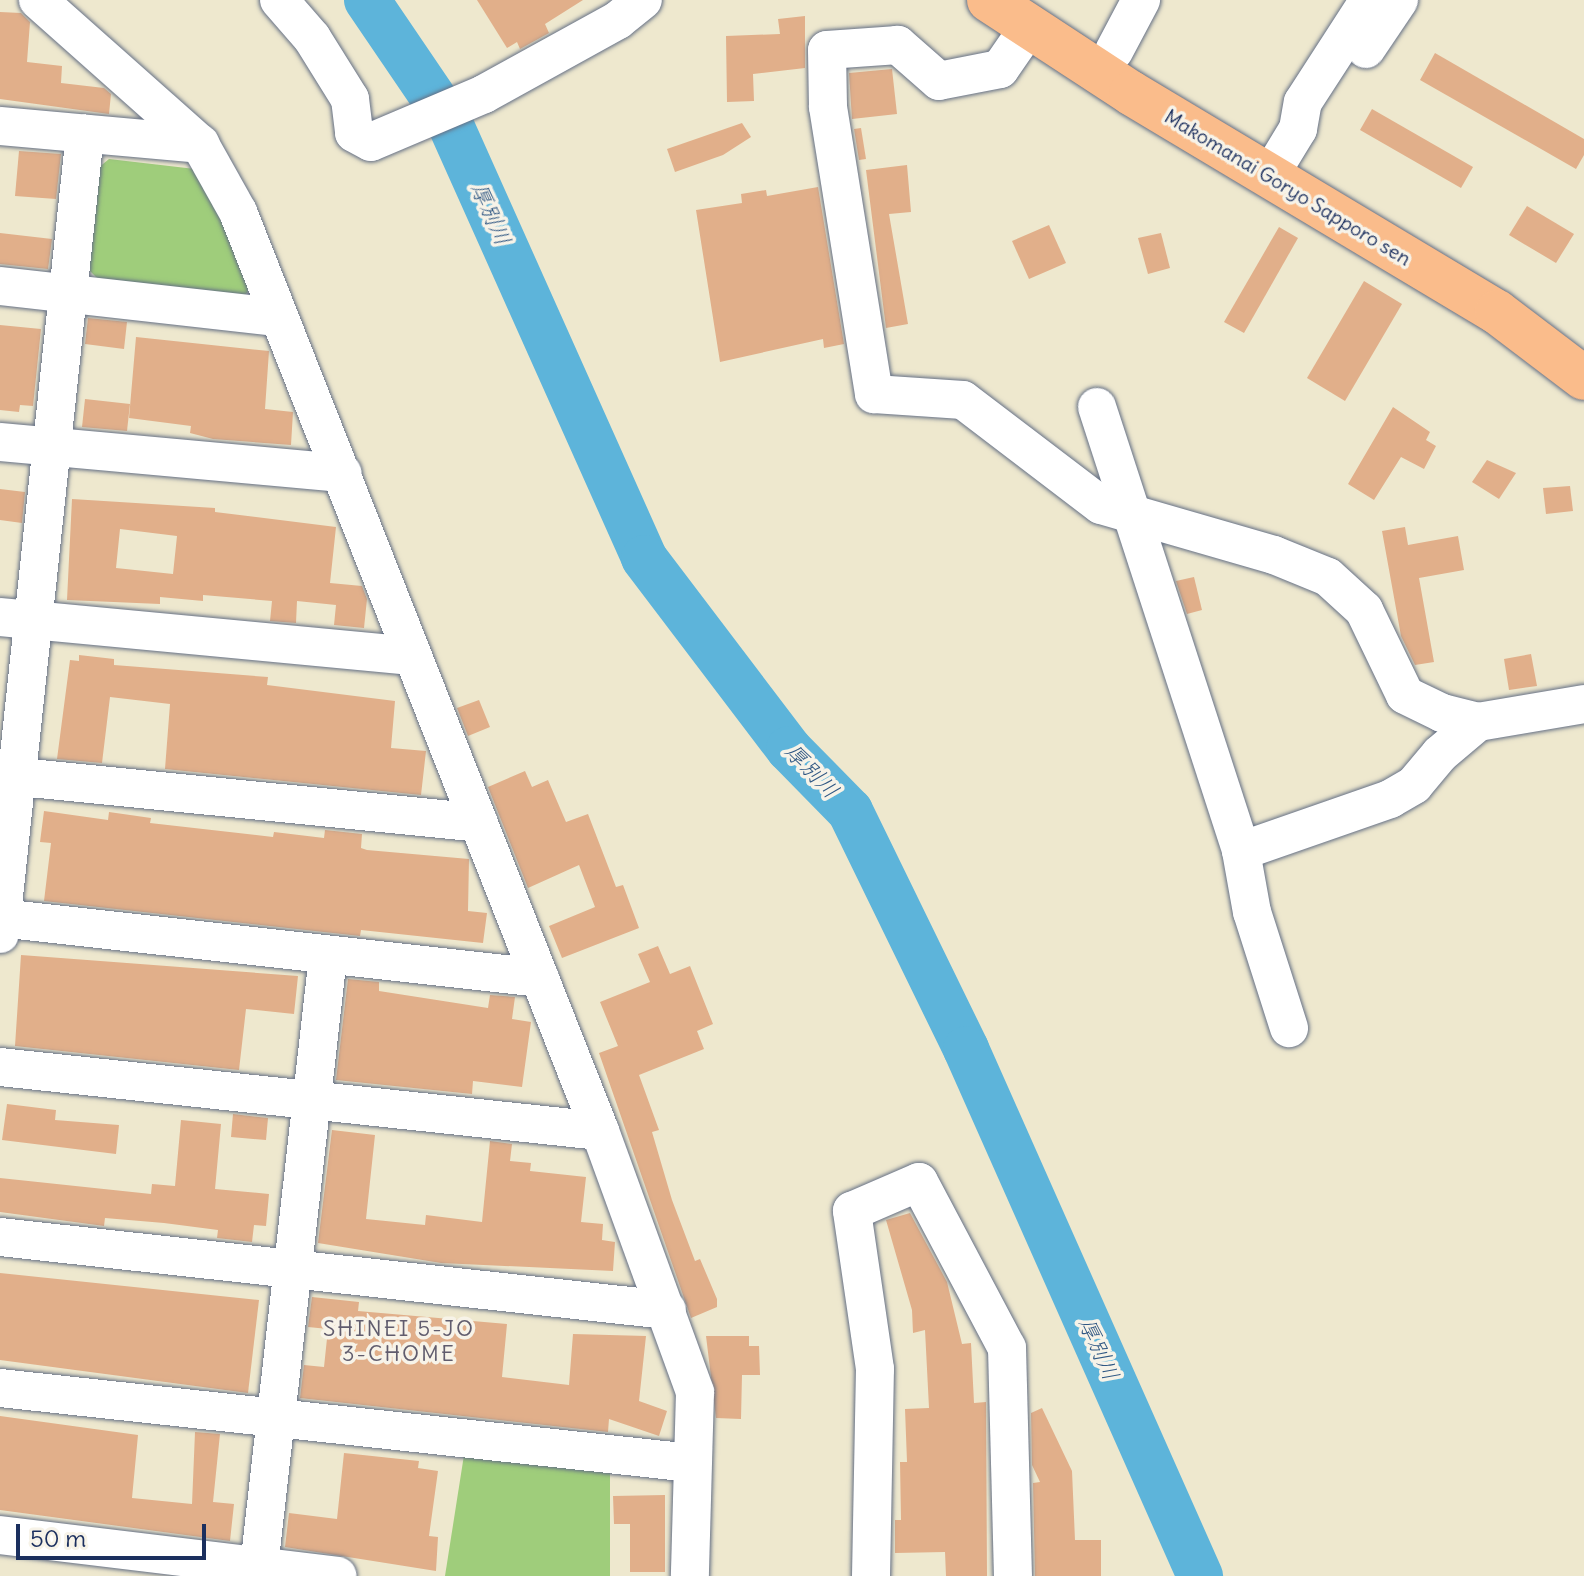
<!DOCTYPE html>
<html>
<head>
<meta charset="utf-8">
<style>
  body { margin:0 }
  #map { position:relative; width:1584px; height:1576px; overflow:hidden; background:#eee8ce; font-family:Delius,"Klee One",sans-serif }
  div>[style] { position:absolute }
  [style*='--x'] { left:calc(var(--x)*1px); top:calc(var(--y)*1px); width:calc(var(--w)*1px); rotate:calc(var(--a)*1deg) }
  .green>* { inset:0; background:#9fcd7b }
  .river>* { height:46px; margin:-23px; padding:0 23px; transform-origin:23px; border-radius:23px; background:#5db4da }
  .building>* { inset:0; background:#e1af8a }
  .roads { filter:drop-shadow(0 0 2px #657085) drop-shadow(0 0 2px #657085) }
  .minor>* { height:38px; margin:-19px; padding:0 19px; transform-origin:19px; border-radius:19px; background:#fff }
  .major>* { height:44px; margin:-22px; padding:0 22px; transform-origin:22px; border-radius:22px; background:#fabc8b }
  span { translate:-50% -50%; white-space:nowrap; text-align:center; line-height:1.15; -webkit-text-stroke:7px #f7f3e8; paint-order:stroke }
  .street-label { font-size:20px; color:#1b2f5e }
  .water-label { font-size:22px; color:#2f5783; font-style:italic }
  .neighbourhood-label { font-size:22px; color:#605c6d; letter-spacing:2px }
  .scale { position:absolute; left:16px; top:1524px; width:190px; height:36px; box-sizing:border-box; border:4px solid #1b2f5e; border-top:0; padding-left:10px; font-size:24px; line-height:28px; white-space:nowrap; color:#1b2f5e; -webkit-text-stroke:6px #f7f3e8; paint-order:stroke }
</style>
</head>
<body>
<div id="map">
  <div class="green">
    <i style="clip-path:polygon(109px 159px,195px 169px,256px 279px,244px 297px,100px 281px,89px 270px,97px 169px)"></i>
    <i style="clip-path:polygon(464px 1455px,610px 1472px,610px 1576px,445px 1576px)"></i>
  </div>
  <div class="river">
    <i style="--x:367;--y:0;--w:144;--a:55.8"></i>
    <i style="--x:448;--y:119;--w:481;--a:65.9"></i>
    <i style="--x:644;--y:558;--w:240;--a:52.8"></i>
    <i style="--x:789;--y:749;--w:87;--a:45.5"></i>
    <i style="--x:850;--y:811;--w:265;--a:64"></i>
    <i style="--x:966;--y:1049;--w:577;--a:66.06"></i>
  </div>
  <div class="building">
    <i style="clip-path:polygon(477px 0,583px 0,545px 24px,549px 33px,520px 49px,517px 42px,507px 48px)"></i>
    <i style="clip-path:polygon(0 12px,21px 13px,30px 22px,27px 62px,62px 66px,61px 83px,104px 88px,111px 94px,109px 114px,0 99px)"></i>
    <i style="clip-path:polygon(805px 16px,805px 68px,753px 74px,754px 101px,727px 102px,726px 36px,780px 34px,778px 19px)"></i>
    <i style="clip-path:polygon(1435px 53px,1584px 139px,1584px 155px,1576px 169px,1420px 80px)"></i>
    <i style="clip-path:polygon(892px 69px,897px 114px,852px 119px,849px 73px)"></i>
    <i style="clip-path:polygon(1372px 109px,1473px 167px,1461px 188px,1360px 130px)"></i>
    <i style="clip-path:polygon(742px 123px,751px 137px,723px 155px,675px 172px,667px 149px)"></i>
    <i style="clip-path:polygon(861px 128px,866px 159px,859px 160px,854px 129px)"></i>
    <i style="clip-path:polygon(19px 151px,61px 154px,56px 199px,15px 196px)"></i>
    <i style="clip-path:polygon(907px 165px,911px 212px,889px 214px,908px 324px,886px 328px,866px 170px)"></i>
    <i style="clip-path:polygon(818px 187px,844px 344px,824px 348px,823px 339px,720px 362px,696px 210px,742px 203px,741px 194px,766px 190px,767px 196px)"></i>
    <i style="clip-path:polygon(1527px 206px,1574px 234px,1556px 263px,1509px 235px)"></i>
    <i style="clip-path:polygon(1049px 225px,1066px 263px,1029px 279px,1012px 241px)"></i>
    <i style="clip-path:polygon(1279px 227px,1298px 238px,1244px 333px,1224px 322px)"></i>
    <i style="clip-path:polygon(0 233px,52px 239px,48px 269px,0 264px)"></i>
    <i style="clip-path:polygon(1161px 233px,1170px 268px,1148px 274px,1138px 238px)"></i>
    <i style="clip-path:polygon(1364px 281px,1402px 304px,1345px 401px,1307px 378px)"></i>
    <i style="clip-path:polygon(88px 318px,127px 322px,124px 349px,85px 344px)"></i>
    <i style="clip-path:polygon(0 325px,41px 329px,33px 406px,20px 405px,19px 412px,0 410px)"></i>
    <i style="clip-path:polygon(136px 337px,269px 351px,265px 409px,293px 412px,291px 445px,213px 439px,190px 433px,191px 426px,129px 418px)"></i>
    <i style="clip-path:polygon(85px 399px,130px 404px,127px 431px,82px 427px)"></i>
    <i style="clip-path:polygon(1393px 407px,1430px 432px,1426px 440px,1436px 446px,1424px 469px,1401px 457px,1374px 500px,1348px 484px)"></i>
    <i style="clip-path:polygon(1487px 460px,1516px 473px,1499px 499px,1472px 482px)"></i>
    <i style="clip-path:polygon(1570px 486px,1573px 511px,1546px 514px,1543px 488px)"></i>
    <i style="clip-path:polygon(0 489px,25px 492px,22px 523px,0 520px)"></i>
    <i style="clip-path:polygon(evenodd,72px 499px,215px 508px,215px 512px,336px 527px,330px 583px,362px 586px,367px 599px,364px 628px,334px 625px,336px 605px,297px 601px,296px 623px,270px 621px,272px 601px,203px 595px,203px 601px,160px 597px,160px 604px,67px 600px,72px 499px,120px 529px,177px 536px,173px 574px,116px 568px,120px 529px)"></i>
    <i style="clip-path:polygon(1405px 527px,1408px 545px,1458px 536px,1464px 570px,1419px 578px,1434px 662px,1415px 665px,1401px 636px,1382px 531px)"></i>
    <i style="clip-path:polygon(1194px 577px,1202px 610px,1187px 614px,1176px 581px)"></i>
    <i style="clip-path:polygon(1531px 654px,1537px 686px,1509px 690px,1504px 659px)"></i>
    <i style="clip-path:polygon(79px 655px,114px 659px,114px 665px,268px 677px,267px 685px,395px 701px,391px 748px,426px 751px,421px 795px,165px 769px,170px 704px,110px 697px,102px 763px,57px 759px,70px 660px,79px 661px)"></i>
    <i style="clip-path:polygon(479px 700px,490px 727px,468px 736px,457px 708px)"></i>
    <i style="clip-path:polygon(525px 771px,532px 787px,548px 780px,566px 822px,588px 814px,616px 887px,623px 885px,639px 928px,562px 958px,549px 926px,595px 907px,579px 865px,528px 888px,488px 787px)"></i>
    <i style="clip-path:polygon(44px 811px,108px 820px,109px 812px,151px 818px,150px 823px,273px 837px,274px 832px,324px 838px,325px 830px,362px 834px,361px 848px,367px 850px,469px 859px,468px 911px,487px 913px,483px 943px,361px 930px,360px 936px,44px 901px,51px 843px,40px 842px)"></i>
    <i style="clip-path:polygon(658px 946px,670px 974px,690px 966px,713px 1024px,697px 1031px,704px 1049px,639px 1075px,659px 1130px,652px 1132px,672px 1200px,695px 1261px,700px 1259px,717px 1299px,717px 1307px,691px 1318px,599px 1053px,618px 1046px,600px 1002px,650px 982px,638px 954px)"></i>
    <i style="clip-path:polygon(21px 955px,298px 976px,294px 1014px,246px 1009px,239px 1070px,15px 1046px)"></i>
    <i style="clip-path:polygon(348px 979px,379px 982px,379px 991px,488px 1008px,490px 995px,515px 997px,512px 1019px,531px 1022px,522px 1087px,473px 1081px,472px 1094px,336px 1080px)"></i>
    <i style="clip-path:polygon(7px 1104px,56px 1110px,55px 1120px,119px 1125px,116px 1154px,2px 1140px)"></i>
    <i style="clip-path:polygon(233px 1114px,268px 1118px,266px 1140px,231px 1137px)"></i>
    <i style="clip-path:polygon(181px 1120px,221px 1124px,215px 1189px,269px 1194px,266px 1226px,254px 1225px,252px 1242px,217px 1238px,218px 1230px,164px 1223px,105px 1218px,104px 1226px,0 1212px,0 1178px,151px 1194px,152px 1184px,175px 1186px)"></i>
    <i style="clip-path:polygon(332px 1130px,375px 1135px,366px 1219px,425px 1225px,426px 1215px,482px 1222px,490px 1141px,512px 1144px,510px 1161px,531px 1163px,530px 1171px,586px 1177px,581px 1222px,603px 1224px,602px 1240px,615px 1242px,613px 1271px,441px 1263px,318px 1243px)"></i>
    <i style="clip-path:polygon(910px 1213px,947px 1282px,962px 1344px,971px 1343px,974px 1403px,986px 1402px,987px 1576px,946px 1576px,945px 1552px,895px 1553px,895px 1520px,901px 1520px,900px 1462px,907px 1462px,905px 1409px,929px 1408px,925px 1330px,913px 1333px,912px 1310px,886px 1220px)"></i>
    <i style="clip-path:polygon(0 1273px,259px 1300px,248px 1393px,0 1360px)"></i>
    <i style="clip-path:polygon(312px 1297px,359px 1302px,358px 1311px,507px 1324px,502px 1377px,569px 1385px,573px 1334px,646px 1336px,639px 1401px,667px 1411px,659px 1436px,609px 1419px,608px 1432px,300px 1398px,304px 1365px,324px 1367px,328px 1329px,308px 1327px)"></i>
    <i style="clip-path:polygon(706px 1336px,749px 1336px,749px 1346px,759px 1346px,760px 1375px,742px 1375px,741px 1419px,716px 1418px)"></i>
    <i style="clip-path:polygon(1042px 1408px,1072px 1471px,1075px 1540px,1101px 1540px,1101px 1576px,1035px 1576px,1033px 1483px,1040px 1482px,1032px 1465px,1031px 1413px)"></i>
    <i style="clip-path:polygon(0 1416px,138px 1435px,132px 1498px,192px 1504px,195px 1432px,220px 1434px,213px 1502px,234px 1504px,230px 1541px,0 1510px)"></i>
    <i style="clip-path:polygon(344px 1453px,419px 1461px,418px 1468px,438px 1471px,429px 1536px,438px 1537px,436px 1571px,285px 1547px,289px 1513px,337px 1519px)"></i>
    <i style="clip-path:polygon(665px 1495px,665px 1572px,630px 1572px,630px 1524px,614px 1524px,613px 1496px)"></i>
  </div>
  <div class="roads">
    <div class="minor">
      <i style="--x:38;--y:0;--w:217;--a:41.6"></i>
      <i style="--x:200;--y:144;--w:78;--a:60.8"></i>
      <i style="--x:238;--y:212;--w:988;--a:68.5"></i>
      <i style="--x:600;--y:1131;--w:278;--a:70"></i>
      <i style="--x:695;--y:1392;--w:184;--a:91.6"></i>
      <i style="--x:279;--y:0;--w:50;--a:49"></i>
      <i style="--x:312;--y:38;--w:72;--a:58.1"></i>
      <i style="--x:350;--y:99;--w:34;--a:83"></i>
      <i style="--x:354;--y:133;--w:19;--a:28"></i>
      <i style="--x:371;--y:142;--w:123;--a:-23"></i>
      <i style="--x:484;--y:94;--w:153;--a:-28.9"></i>
      <i style="--x:618;--y:20;--w:32;--a:-39"></i>
      <i style="--x:1029;--y:27;--w:51;--a:124.6"></i>
      <i style="--x:1000;--y:69;--w:62;--a:168.9"></i>
      <i style="--x:939;--y:81;--w:55;--a:-138.7"></i>
      <i style="--x:898;--y:45;--w:71;--a:176"></i>
      <i style="--x:827;--y:50;--w:57;--a:89"></i>
      <i style="--x:828;--y:107;--w:291;--a:80.9"></i>
      <i style="--x:874;--y:394;--w:89;--a:3.9"></i>
      <i style="--x:963;--y:400;--w:173;--a:37.3"></i>
      <i style="--x:1101;--y:505;--w:180;--a:16.1"></i>
      <i style="--x:1274;--y:555;--w:58;--a:22.2"></i>
      <i style="--x:1328;--y:577;--w:49;--a:42.5"></i>
      <i style="--x:1364;--y:610;--w:94;--a:64.2"></i>
      <i style="--x:1405;--y:695;--w:41;--a:25.9"></i>
      <i style="--x:1442;--y:713;--w:37;--a:14"></i>
      <i style="--x:1478;--y:722;--w:108;--a:-9.6"></i>
      <i style="--x:1366;--y:49;--w:59;--a:-56"></i>
      <i style="--x:1114;--y:51;--w:58;--a:-62.1"></i>
      <i style="--x:0;--y:126;--w:201;--a:5.1"></i>
      <i style="--x:1270;--y:175;--w:54;--a:-58.7"></i>
      <i style="--x:1298;--y:129;--w:27;--a:-80"></i>
      <i style="--x:1303;--y:102;--w:121;--a:-57.1"></i>
      <i style="--x:0;--y:286;--w:280;--a:6.4"></i>
      <i style="--x:1097;--y:407;--w:467;--a:72"></i>
      <i style="--x:1241;--y:851;--w:62;--a:79.8"></i>
      <i style="--x:1252;--y:912;--w:122;--a:72.3"></i>
      <i style="--x:0;--y:442;--w:344;--a:5.2"></i>
      <i style="--x:0;--y:617;--w:411;--a:5.4"></i>
      <i style="--x:0;--y:775;--w:481;--a:5.7"></i>
      <i style="--x:1241;--y:851;--w:158;--a:-19.2"></i>
      <i style="--x:1390;--y:799;--w:28;--a:-30"></i>
      <i style="--x:1414;--y:785;--w:40;--a:-50"></i>
      <i style="--x:1440;--y:754;--w:50;--a:-40.1"></i>
      <i style="--x:0;--y:918;--w:543;--a:6.34"></i>
      <i style="--x:0;--y:934;--w:805;--a:-83.94"></i>
      <i style="--x:0;--y:1067;--w:603;--a:6.09"></i>
      <i style="--x:0;--y:1237;--w:671;--a:6.25"></i>
      <i style="--x:0;--y:1388;--w:695;--a:6.19"></i>
      <i style="--x:0;--y:1535;--w:340;--a:6.9"></i>
      <i style="--x:258;--y:1576;--w:624;--a:-83.56"></i>
      <i style="--x:871;--y:1576;--w:207;--a:-88.9"></i>
      <i style="--x:875;--y:1369;--w:160;--a:-98.3"></i>
      <i style="--x:852;--y:1211;--w:73;--a:-23.4"></i>
      <i style="--x:919;--y:1182;--w:188;--a:62.1"></i>
      <i style="--x:1007;--y:1348;--w:228;--a:88.5"></i>
    </div>
    <div class="major">
      <i style="--x:989;--y:0;--w:170;--a:33.2"></i>
      <i style="--x:1131;--y:93;--w:427;--a:30.9"></i>
      <i style="--x:1497;--y:312;--w:109;--a:37.2"></i>
    </div>
  </div>
  <div class="street-label">
    <span style="left:1288px;top:187px;rotate:31deg">Makomanai Goryo Sapporo sen</span>
  </div>
  <div class="water-label">
    <span style="left:491px;top:214px;rotate:66deg">厚別川</span>
    <span style="left:812px;top:771px;rotate:46deg">厚別川</span>
    <span style="left:1099px;top:1349px;rotate:66deg">厚別川</span>
  </div>
  <div class="neighbourhood-label">
    <span style="left:399px;top:1341px">SHINEI 5-JO<br>3-CHOME</span>
  </div>
  <div class="scale">50 m</div>
</div>
</body>
</html>
